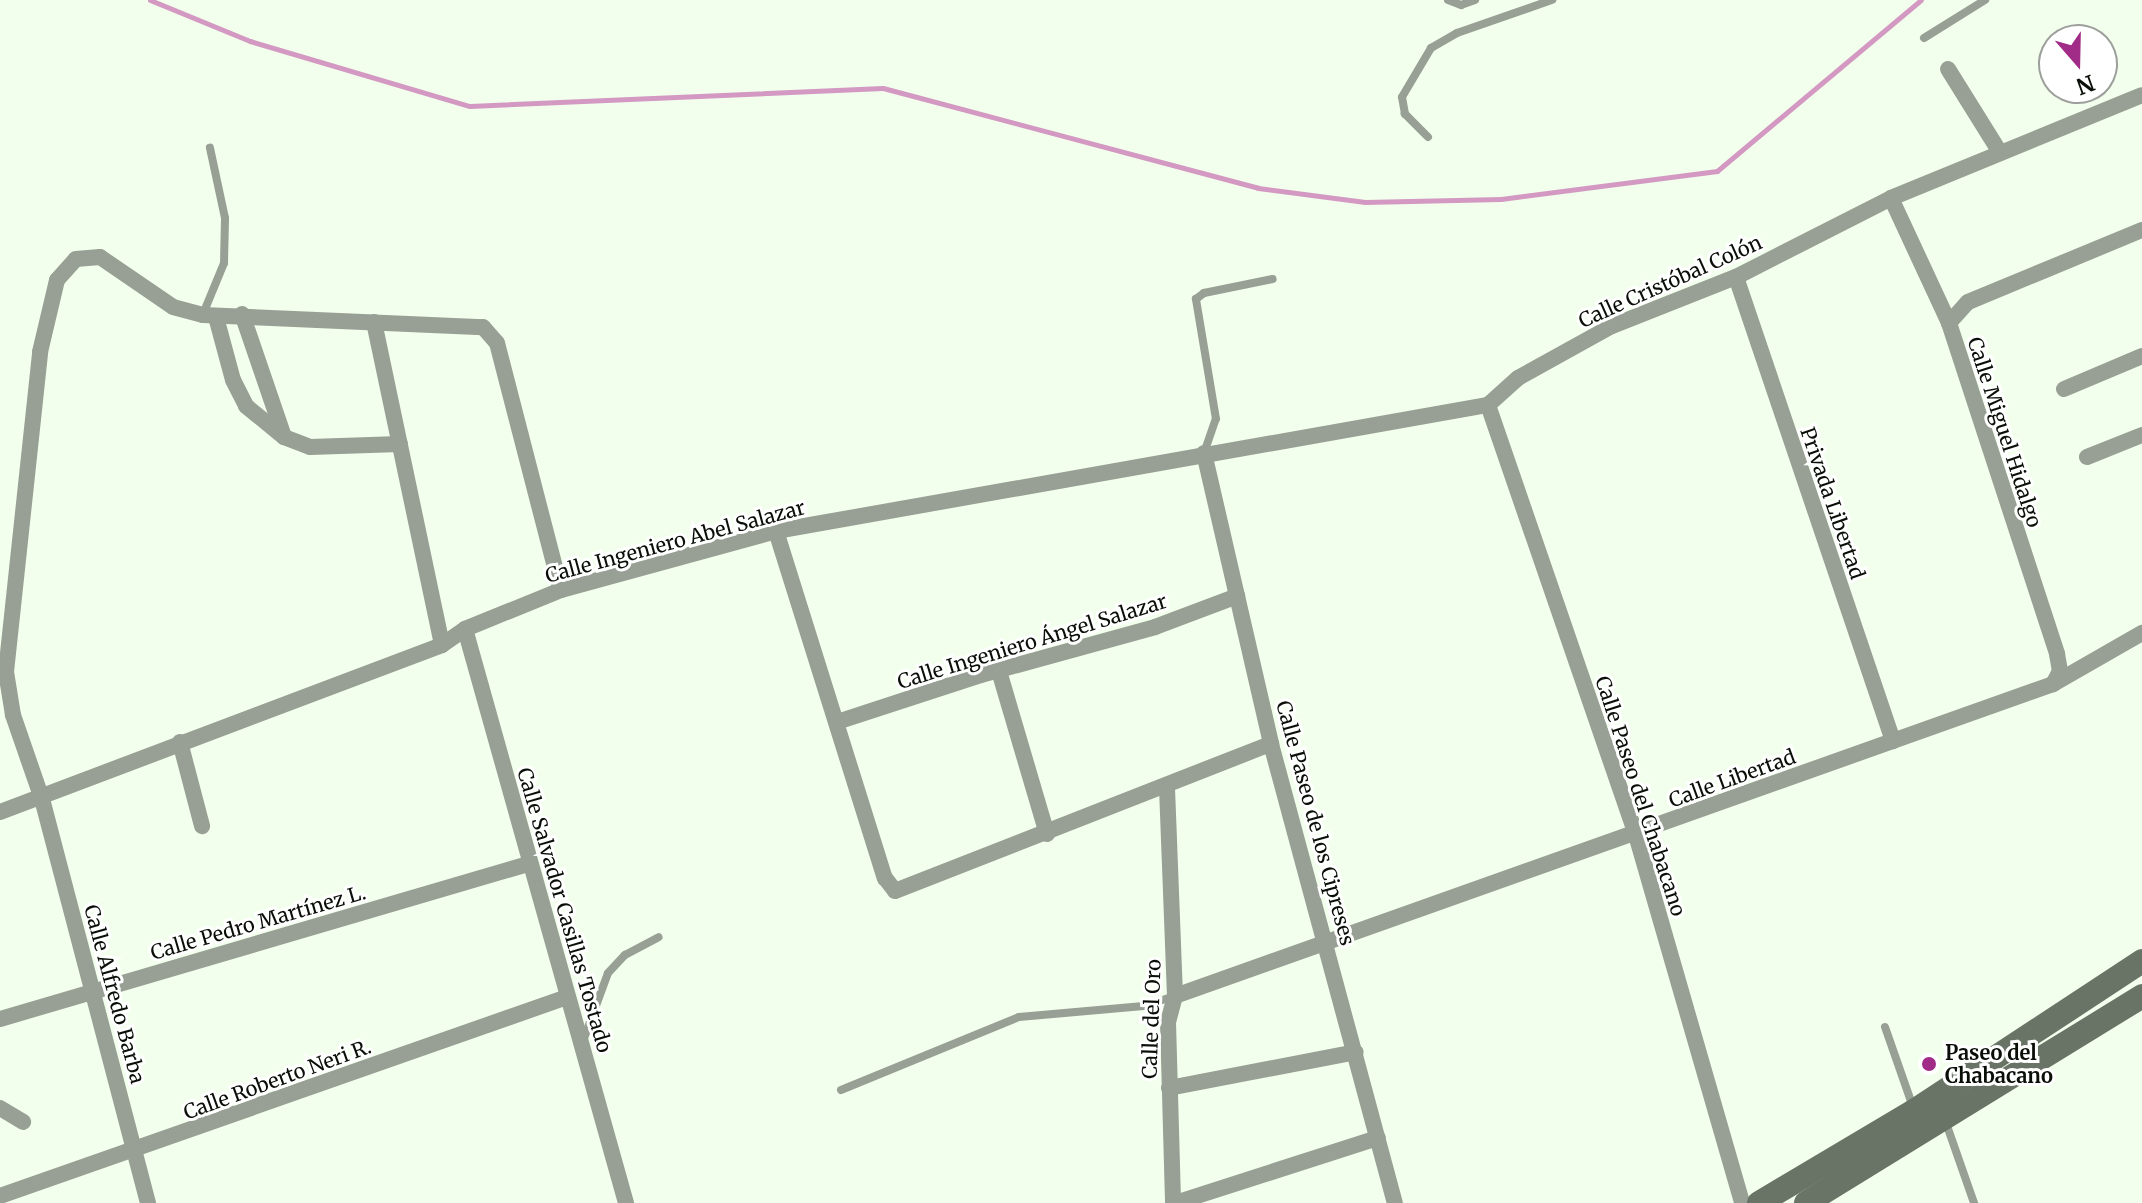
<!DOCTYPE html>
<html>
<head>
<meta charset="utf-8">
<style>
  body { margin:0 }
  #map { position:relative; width:2142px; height:1203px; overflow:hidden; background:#f2ffec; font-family:Merriweather,serif }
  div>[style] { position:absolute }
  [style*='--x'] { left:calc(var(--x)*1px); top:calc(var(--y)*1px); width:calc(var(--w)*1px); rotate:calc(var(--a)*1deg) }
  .stream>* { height:5px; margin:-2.5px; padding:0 2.5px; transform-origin:2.5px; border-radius:2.5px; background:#d399c2 }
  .lane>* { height:8px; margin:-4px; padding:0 4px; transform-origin:4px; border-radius:4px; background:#989f95 }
  .street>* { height:16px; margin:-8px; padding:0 8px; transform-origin:8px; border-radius:8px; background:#989f95 }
  .secondary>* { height:24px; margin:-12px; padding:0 12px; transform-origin:12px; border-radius:12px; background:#6a7466 }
  .dots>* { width:22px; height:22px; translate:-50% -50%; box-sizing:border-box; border:4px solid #fff; border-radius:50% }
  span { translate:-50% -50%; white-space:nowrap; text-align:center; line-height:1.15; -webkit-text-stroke:6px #fff; paint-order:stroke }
  .street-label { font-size:20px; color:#090e07 }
  .poi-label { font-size:20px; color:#090e07; font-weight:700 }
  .left { translate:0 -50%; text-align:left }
  .north { position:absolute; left:2038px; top:24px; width:80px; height:80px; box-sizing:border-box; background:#fff; border:2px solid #9d9f9c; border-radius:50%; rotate:160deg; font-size:22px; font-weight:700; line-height:32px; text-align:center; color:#090e07 }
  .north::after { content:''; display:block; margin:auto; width:28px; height:36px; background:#a02c87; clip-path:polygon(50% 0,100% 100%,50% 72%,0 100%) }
</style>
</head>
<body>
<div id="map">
  <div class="stream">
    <i style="--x:150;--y:0;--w:108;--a:22.3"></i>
    <i style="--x:250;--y:41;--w:229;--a:16.5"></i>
    <i style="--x:470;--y:106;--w:413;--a:-2.5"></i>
    <i style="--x:883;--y:88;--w:388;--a:14.9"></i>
    <i style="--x:1258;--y:188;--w:108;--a:7.5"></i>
    <i style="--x:1365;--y:202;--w:136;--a:-1.3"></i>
    <i style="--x:1501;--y:199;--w:218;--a:-7.4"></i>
    <i style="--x:1717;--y:171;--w:266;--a:-40"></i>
  </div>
  <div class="lane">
    <i style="--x:1448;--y:0;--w:14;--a:21"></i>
    <i style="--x:1461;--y:5;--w:15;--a:-20"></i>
    <i style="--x:1924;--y:38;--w:72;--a:-31.9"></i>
    <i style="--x:1428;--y:137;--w:33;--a:-135"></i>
    <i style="--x:1405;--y:114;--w:17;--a:-100"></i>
    <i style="--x:1402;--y:97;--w:57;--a:-59.4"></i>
    <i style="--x:1431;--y:48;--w:30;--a:-30"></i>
    <i style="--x:1457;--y:33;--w:101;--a:-19.2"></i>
    <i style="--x:203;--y:314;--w:55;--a:-67.6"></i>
    <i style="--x:224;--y:263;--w:45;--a:-88.7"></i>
    <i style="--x:225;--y:218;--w:72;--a:-102.1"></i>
    <i style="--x:1204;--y:453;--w:36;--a:-71"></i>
    <i style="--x:1216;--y:419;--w:122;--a:-99.5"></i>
    <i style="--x:1196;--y:299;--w:10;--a:-37"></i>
    <i style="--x:1204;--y:293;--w:70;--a:-11.5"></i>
    <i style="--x:1885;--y:1027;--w:88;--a:70.7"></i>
    <i style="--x:583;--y:1041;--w:72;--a:-69.8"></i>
    <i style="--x:608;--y:973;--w:25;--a:-47"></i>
    <i style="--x:625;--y:955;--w:38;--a:-28"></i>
    <i style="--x:841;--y:1090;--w:192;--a:-22.3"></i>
    <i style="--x:1019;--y:1017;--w:125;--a:-5"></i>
    <i style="--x:1144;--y:1006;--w:33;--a:-18"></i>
    <i style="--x:1945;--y:1120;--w:88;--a:70.7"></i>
  </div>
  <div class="street">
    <i style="--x:1948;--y:69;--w:97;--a:58.1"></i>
    <i style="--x:1891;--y:198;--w:138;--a:65.1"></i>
    <i style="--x:1949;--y:323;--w:348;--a:71.9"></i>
    <i style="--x:2057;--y:654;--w:17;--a:80"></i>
    <i style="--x:2060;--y:671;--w:15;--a:118"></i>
    <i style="--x:1736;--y:277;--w:490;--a:71.3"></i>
    <i style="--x:242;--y:314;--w:130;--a:71.1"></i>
    <i style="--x:284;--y:437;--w:28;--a:21"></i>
    <i style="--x:310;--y:447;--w:90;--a:-1.9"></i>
    <i style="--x:216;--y:317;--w:65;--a:74.9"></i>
    <i style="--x:233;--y:380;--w:29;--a:63"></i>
    <i style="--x:246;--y:406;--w:49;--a:39.2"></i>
    <i style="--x:374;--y:322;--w:330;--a:78.1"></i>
    <i style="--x:1949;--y:323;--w:28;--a:-48"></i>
    <i style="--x:1968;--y:302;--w:188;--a:-22.5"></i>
    <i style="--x:2064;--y:389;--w:85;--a:-22.9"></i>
    <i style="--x:1488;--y:405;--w:455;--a:71"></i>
    <i style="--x:1636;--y:835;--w:383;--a:73.9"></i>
    <i style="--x:1204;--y:453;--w:299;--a:77"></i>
    <i style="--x:1271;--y:744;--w:475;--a:74.9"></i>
    <i style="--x:2087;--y:457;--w:59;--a:-21.8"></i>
    <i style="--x:776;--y:531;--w:364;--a:72.6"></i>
    <i style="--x:885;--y:878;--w:16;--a:52"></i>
    <i style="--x:895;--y:891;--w:404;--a:-21.4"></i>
    <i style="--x:465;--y:629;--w:596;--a:74.33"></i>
    <i style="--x:999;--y:671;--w:170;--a:73.6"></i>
    <i style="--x:837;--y:722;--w:151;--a:-18.1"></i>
    <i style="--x:981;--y:675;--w:180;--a:-15.4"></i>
    <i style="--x:1155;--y:627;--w:88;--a:-20.7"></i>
    <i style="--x:180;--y:742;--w:87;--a:75.3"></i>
    <i style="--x:1167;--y:788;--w:208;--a:87.8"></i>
    <i style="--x:1175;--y:996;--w:27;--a:105"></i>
    <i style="--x:1168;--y:1022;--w:181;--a:88.4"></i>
    <i style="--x:0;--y:812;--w:472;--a:-20.7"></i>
    <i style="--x:442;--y:645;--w:28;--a:-35"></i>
    <i style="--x:465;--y:629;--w:104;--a:-22.1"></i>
    <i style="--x:561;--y:590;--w:223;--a:-15.3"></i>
    <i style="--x:776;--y:531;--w:723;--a:-10.04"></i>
    <i style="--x:1488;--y:405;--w:40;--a:-42"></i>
    <i style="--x:1518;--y:378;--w:107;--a:-29"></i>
    <i style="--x:1612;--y:326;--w:133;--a:-21.6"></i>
    <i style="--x:1736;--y:277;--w:174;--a:-27"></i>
    <i style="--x:1891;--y:198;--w:271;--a:-22.3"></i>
    <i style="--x:1175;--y:996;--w:932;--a:-19.56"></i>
    <i style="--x:2053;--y:684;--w:103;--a:-29.8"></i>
    <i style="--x:0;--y:1019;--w:550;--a:-16.36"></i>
    <i style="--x:1169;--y:1088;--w:190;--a:-10.9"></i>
    <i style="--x:0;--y:1108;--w:27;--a:31"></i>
    <i style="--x:0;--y:1196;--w:601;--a:-19.34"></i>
    <i style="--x:148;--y:1203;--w:421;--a:-104.7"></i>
    <i style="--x:41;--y:796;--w:86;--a:-109.1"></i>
    <i style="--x:13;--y:715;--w:44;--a:-99.2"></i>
    <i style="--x:6;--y:672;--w:322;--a:-83.9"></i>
    <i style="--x:40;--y:352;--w:74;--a:-76.7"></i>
    <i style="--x:57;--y:280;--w:28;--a:-48"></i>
    <i style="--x:76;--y:259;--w:24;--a:-5"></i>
    <i style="--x:100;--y:257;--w:88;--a:34.4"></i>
    <i style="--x:173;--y:307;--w:31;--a:15"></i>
    <i style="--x:203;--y:315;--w:280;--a:2.5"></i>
    <i style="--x:483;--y:327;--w:21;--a:49"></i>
    <i style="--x:497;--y:343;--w:255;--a:75.5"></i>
    <i style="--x:1175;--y:1203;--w:213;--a:-17.8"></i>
  </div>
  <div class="secondary">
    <i style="--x:1759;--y:1203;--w:180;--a:-30.7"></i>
    <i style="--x:1914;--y:1111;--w:273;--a:-33.3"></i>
    <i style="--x:1806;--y:1203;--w:395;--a:-31.6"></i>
  </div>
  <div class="dots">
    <i style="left:1929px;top:1064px;background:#a02c87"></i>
  </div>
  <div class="street-label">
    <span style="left:1670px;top:281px;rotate:-24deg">Calle Cristóbal Colón</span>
    <span style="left:2005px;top:432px;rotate:72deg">Calle Miguel Hidalgo</span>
    <span style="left:1833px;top:503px;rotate:71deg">Privada Libertad</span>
    <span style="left:675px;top:541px;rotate:-15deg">Calle Ingeniero Abel Salazar</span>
    <span style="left:1032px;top:641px;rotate:-17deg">Calle Ingeniero Ángel Salazar</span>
    <span style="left:1732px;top:778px;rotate:-20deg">Calle Libertad</span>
    <span style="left:1641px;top:796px;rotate:72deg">Calle Paseo del Chabacano</span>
    <span style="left:1316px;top:823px;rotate:75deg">Calle Paseo de los Cipreses</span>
    <span style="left:565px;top:910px;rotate:74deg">Calle Salvador Casillas Tostado</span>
    <span style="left:258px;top:922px;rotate:-16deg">Calle Pedro Martínez L.</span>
    <span style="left:115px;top:994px;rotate:75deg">Calle Alfredo Barba</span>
    <span style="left:1151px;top:1019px;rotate:-88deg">Calle del Oro</span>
    <span style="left:277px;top:1079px;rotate:-20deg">Calle Roberto Neri R.</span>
  </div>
  <div class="poi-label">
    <span class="left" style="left:1945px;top:1064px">Paseo del<br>Chabacano</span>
  </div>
  <div class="north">N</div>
</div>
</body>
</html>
